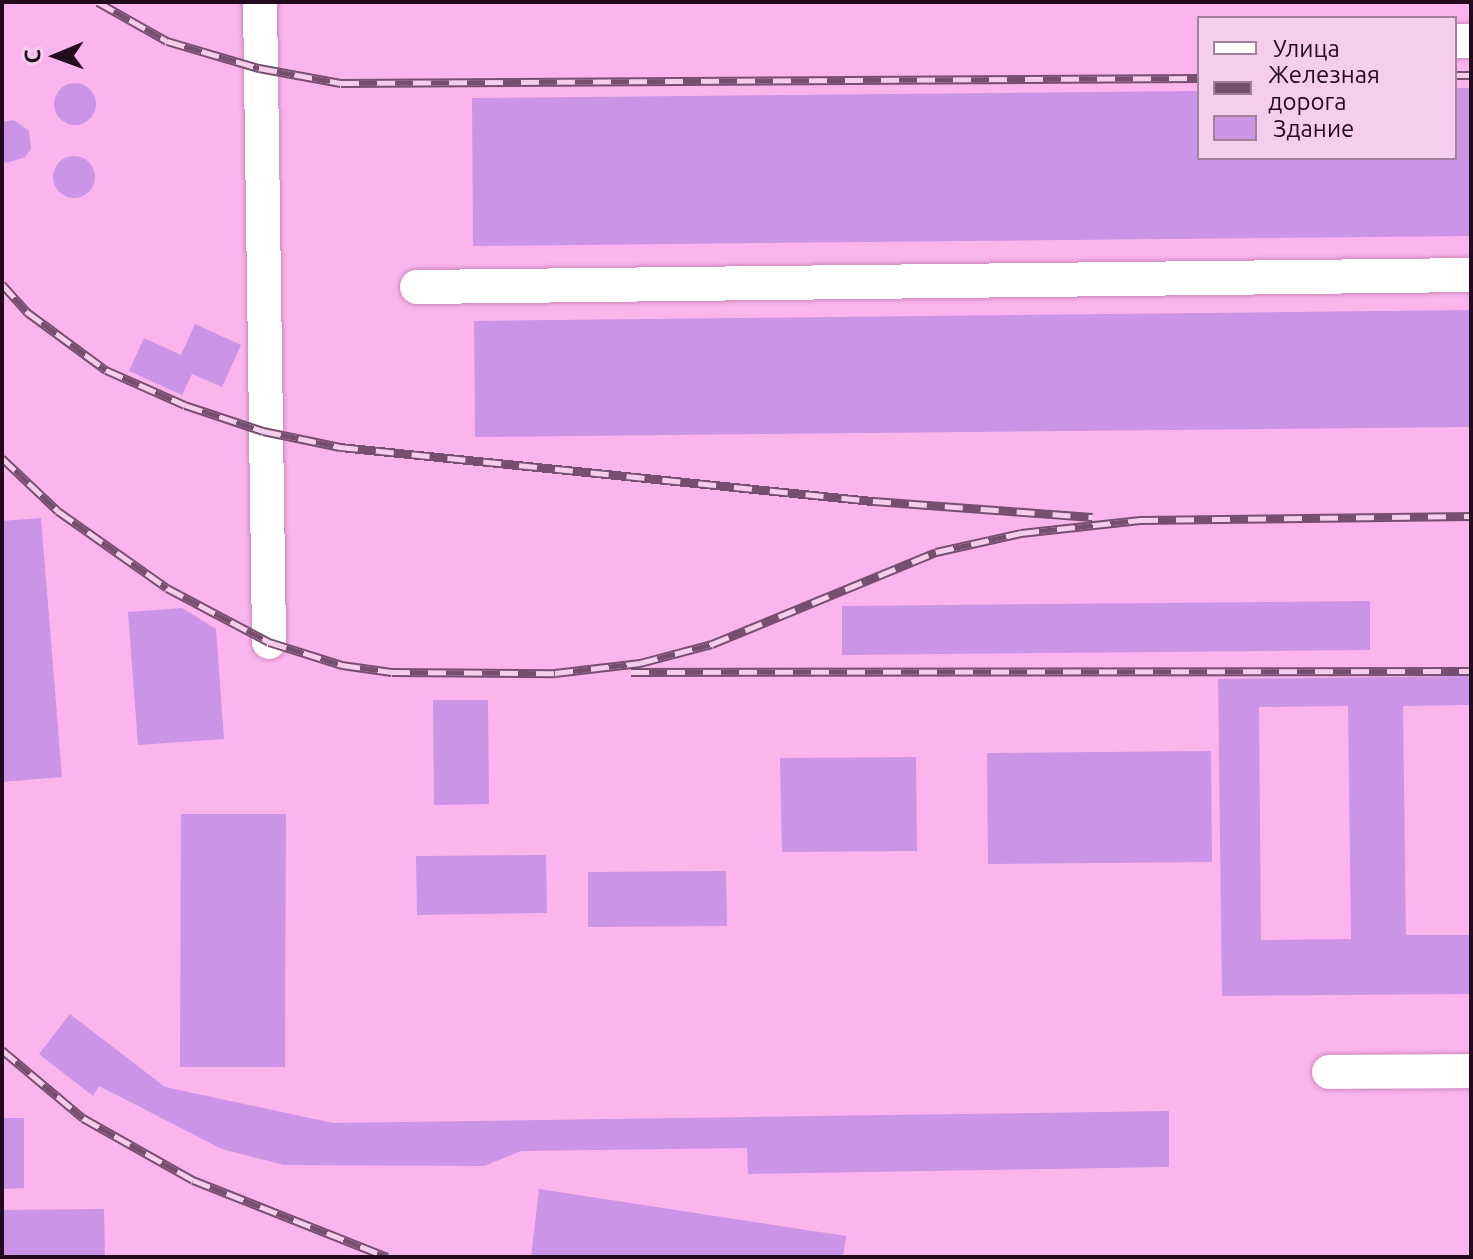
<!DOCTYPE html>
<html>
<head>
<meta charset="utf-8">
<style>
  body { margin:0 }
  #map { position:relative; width:1473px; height:1259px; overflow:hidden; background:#fab5ec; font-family:Ubuntu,sans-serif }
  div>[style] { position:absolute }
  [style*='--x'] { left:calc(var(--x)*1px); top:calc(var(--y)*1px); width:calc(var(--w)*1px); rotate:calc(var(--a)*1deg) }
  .building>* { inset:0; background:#cc94e7 }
  .round { border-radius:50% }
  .roads { filter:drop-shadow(0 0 2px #cb88be) drop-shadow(0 0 2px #cb88be) }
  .minor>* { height:34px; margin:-17px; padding:0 17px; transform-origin:17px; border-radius:17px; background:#fff }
  .rail>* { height:9px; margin-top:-4.5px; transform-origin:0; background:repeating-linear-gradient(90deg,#f7cdee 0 18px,#784e70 0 36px); box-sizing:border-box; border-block:2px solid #784e70 }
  span { translate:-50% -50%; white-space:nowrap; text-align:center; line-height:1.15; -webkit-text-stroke:7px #f7cdee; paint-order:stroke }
  .frame { position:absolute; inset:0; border:4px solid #230a1f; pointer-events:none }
  .legend { position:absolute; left:1197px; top:16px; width:260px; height:144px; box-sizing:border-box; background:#f7cdee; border:2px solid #a27f9b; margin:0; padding:10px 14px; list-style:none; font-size:24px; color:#230a1f }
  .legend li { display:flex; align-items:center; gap:16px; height:40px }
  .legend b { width:40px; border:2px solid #a27f9b }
  .north { position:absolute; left:16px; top:16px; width:80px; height:80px; -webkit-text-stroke:6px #f7cdee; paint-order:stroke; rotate:269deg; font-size:22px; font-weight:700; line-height:32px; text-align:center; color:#230a1f }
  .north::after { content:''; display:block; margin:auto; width:28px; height:36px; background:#230a1f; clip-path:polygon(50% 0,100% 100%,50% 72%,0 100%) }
</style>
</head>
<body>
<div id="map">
  <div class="building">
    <i class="round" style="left:54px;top:83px;width:42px;height:42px"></i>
    <i style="clip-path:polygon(1455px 88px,1471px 88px,1471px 236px,473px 246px,472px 98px,1199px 91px,1199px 158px,1455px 158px)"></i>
    <i style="clip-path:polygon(14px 120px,29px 131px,31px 149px,25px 157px,7px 163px,2px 161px,2px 122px)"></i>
    <i class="round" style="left:53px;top:156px;width:42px;height:42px"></i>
    <i style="clip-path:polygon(1471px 310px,1471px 427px,475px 437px,474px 321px)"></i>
    <i style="clip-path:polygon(195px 324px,241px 345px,222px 387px,192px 374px,182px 395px,129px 371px,144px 338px,181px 355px)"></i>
    <i style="clip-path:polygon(41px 518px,62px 777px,2px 782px,2px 521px)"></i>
    <i style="clip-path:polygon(1370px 601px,1370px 650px,842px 655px,842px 606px)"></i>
    <i style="clip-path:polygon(182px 608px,216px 629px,224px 739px,138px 745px,128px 612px)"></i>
    <i style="clip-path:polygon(evenodd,1471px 676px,1471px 705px,1403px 706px,1406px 935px,1471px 935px,1471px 994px,1222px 996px,1218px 679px,1471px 676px,1348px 706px,1351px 939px,1261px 940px,1259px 707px,1348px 706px)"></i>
    <i style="clip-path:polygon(433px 700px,488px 700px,489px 804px,434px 805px)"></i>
    <i style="clip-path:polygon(1211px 751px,1212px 862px,988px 864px,987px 753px)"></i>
    <i style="clip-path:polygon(916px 757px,917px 851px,782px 852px,780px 758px)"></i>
    <i style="clip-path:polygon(181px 814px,286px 814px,285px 1067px,180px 1067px)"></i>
    <i style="clip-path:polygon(546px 855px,547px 913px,417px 915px,416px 856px)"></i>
    <i style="clip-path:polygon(726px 871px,727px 926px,588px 927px,588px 872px)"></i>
    <i style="clip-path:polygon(70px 1014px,165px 1087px,333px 1123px,1169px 1111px,1169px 1167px,748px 1174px,747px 1148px,521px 1151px,484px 1166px,284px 1165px,222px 1149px,99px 1086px,93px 1096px,39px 1054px)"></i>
    <i style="clip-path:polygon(2px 1118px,24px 1118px,24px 1188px,2px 1189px)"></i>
    <i style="clip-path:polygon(539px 1189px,846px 1236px,843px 1257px,531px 1257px)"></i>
    <i style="clip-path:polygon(104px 1209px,105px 1257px,2px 1257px,2px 1210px)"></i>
  </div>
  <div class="roads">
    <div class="minor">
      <i style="--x:260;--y:2;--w:640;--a:89.19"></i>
      <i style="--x:1455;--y:41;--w:16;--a:0"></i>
      <i style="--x:417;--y:287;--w:1054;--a:-0.65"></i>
      <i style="--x:1329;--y:1072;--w:142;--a:-0.4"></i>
    </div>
  </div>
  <div class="rail">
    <i style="--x:98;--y:2;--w:79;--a:29.5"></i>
    <i style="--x:167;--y:41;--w:96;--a:16.4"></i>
    <i style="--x:259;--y:68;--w:83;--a:10.4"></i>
    <i style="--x:341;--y:83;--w:858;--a:-0.33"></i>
    <i style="--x:1455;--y:75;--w:16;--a:0"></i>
    <i style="--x:2;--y:284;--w:38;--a:48"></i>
    <i style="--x:27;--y:312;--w:98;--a:36.3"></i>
    <i style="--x:106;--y:370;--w:86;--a:23.9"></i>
    <i style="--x:185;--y:405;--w:82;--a:18.4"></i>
    <i style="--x:263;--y:431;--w:79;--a:11.7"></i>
    <i style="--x:340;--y:447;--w:536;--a:5.79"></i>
    <i style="--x:873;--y:501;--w:220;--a:4.2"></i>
    <i style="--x:2;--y:458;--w:77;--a:43.4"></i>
    <i style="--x:58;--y:511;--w:133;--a:35.2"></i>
    <i style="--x:167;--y:588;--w:115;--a:27.9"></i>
    <i style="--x:269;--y:642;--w:77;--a:17.5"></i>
    <i style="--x:342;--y:665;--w:50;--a:8"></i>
    <i style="--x:392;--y:672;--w:163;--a:0.4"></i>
    <i style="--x:555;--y:673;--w:86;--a:-6.7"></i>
    <i style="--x:640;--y:663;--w:74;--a:-14.8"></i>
    <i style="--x:712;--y:644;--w:242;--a:-22.3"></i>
    <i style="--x:936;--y:552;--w:87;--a:-12.6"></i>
    <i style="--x:1021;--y:533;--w:120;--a:-6.2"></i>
    <i style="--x:1140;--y:520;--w:331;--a:-0.7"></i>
    <i style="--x:631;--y:672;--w:840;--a:-0.07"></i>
    <i style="--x:2;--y:1050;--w:106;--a:40"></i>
    <i style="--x:83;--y:1118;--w:126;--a:29.4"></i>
    <i style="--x:193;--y:1180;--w:209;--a:21.6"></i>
  </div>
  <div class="frame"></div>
  <ul class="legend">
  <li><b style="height:10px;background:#fff"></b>Улица</li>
  <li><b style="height:10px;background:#784e70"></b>Железная дорога</li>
  <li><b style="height:22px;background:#cc94e7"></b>Здание</li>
  </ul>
  <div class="north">С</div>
</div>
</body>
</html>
